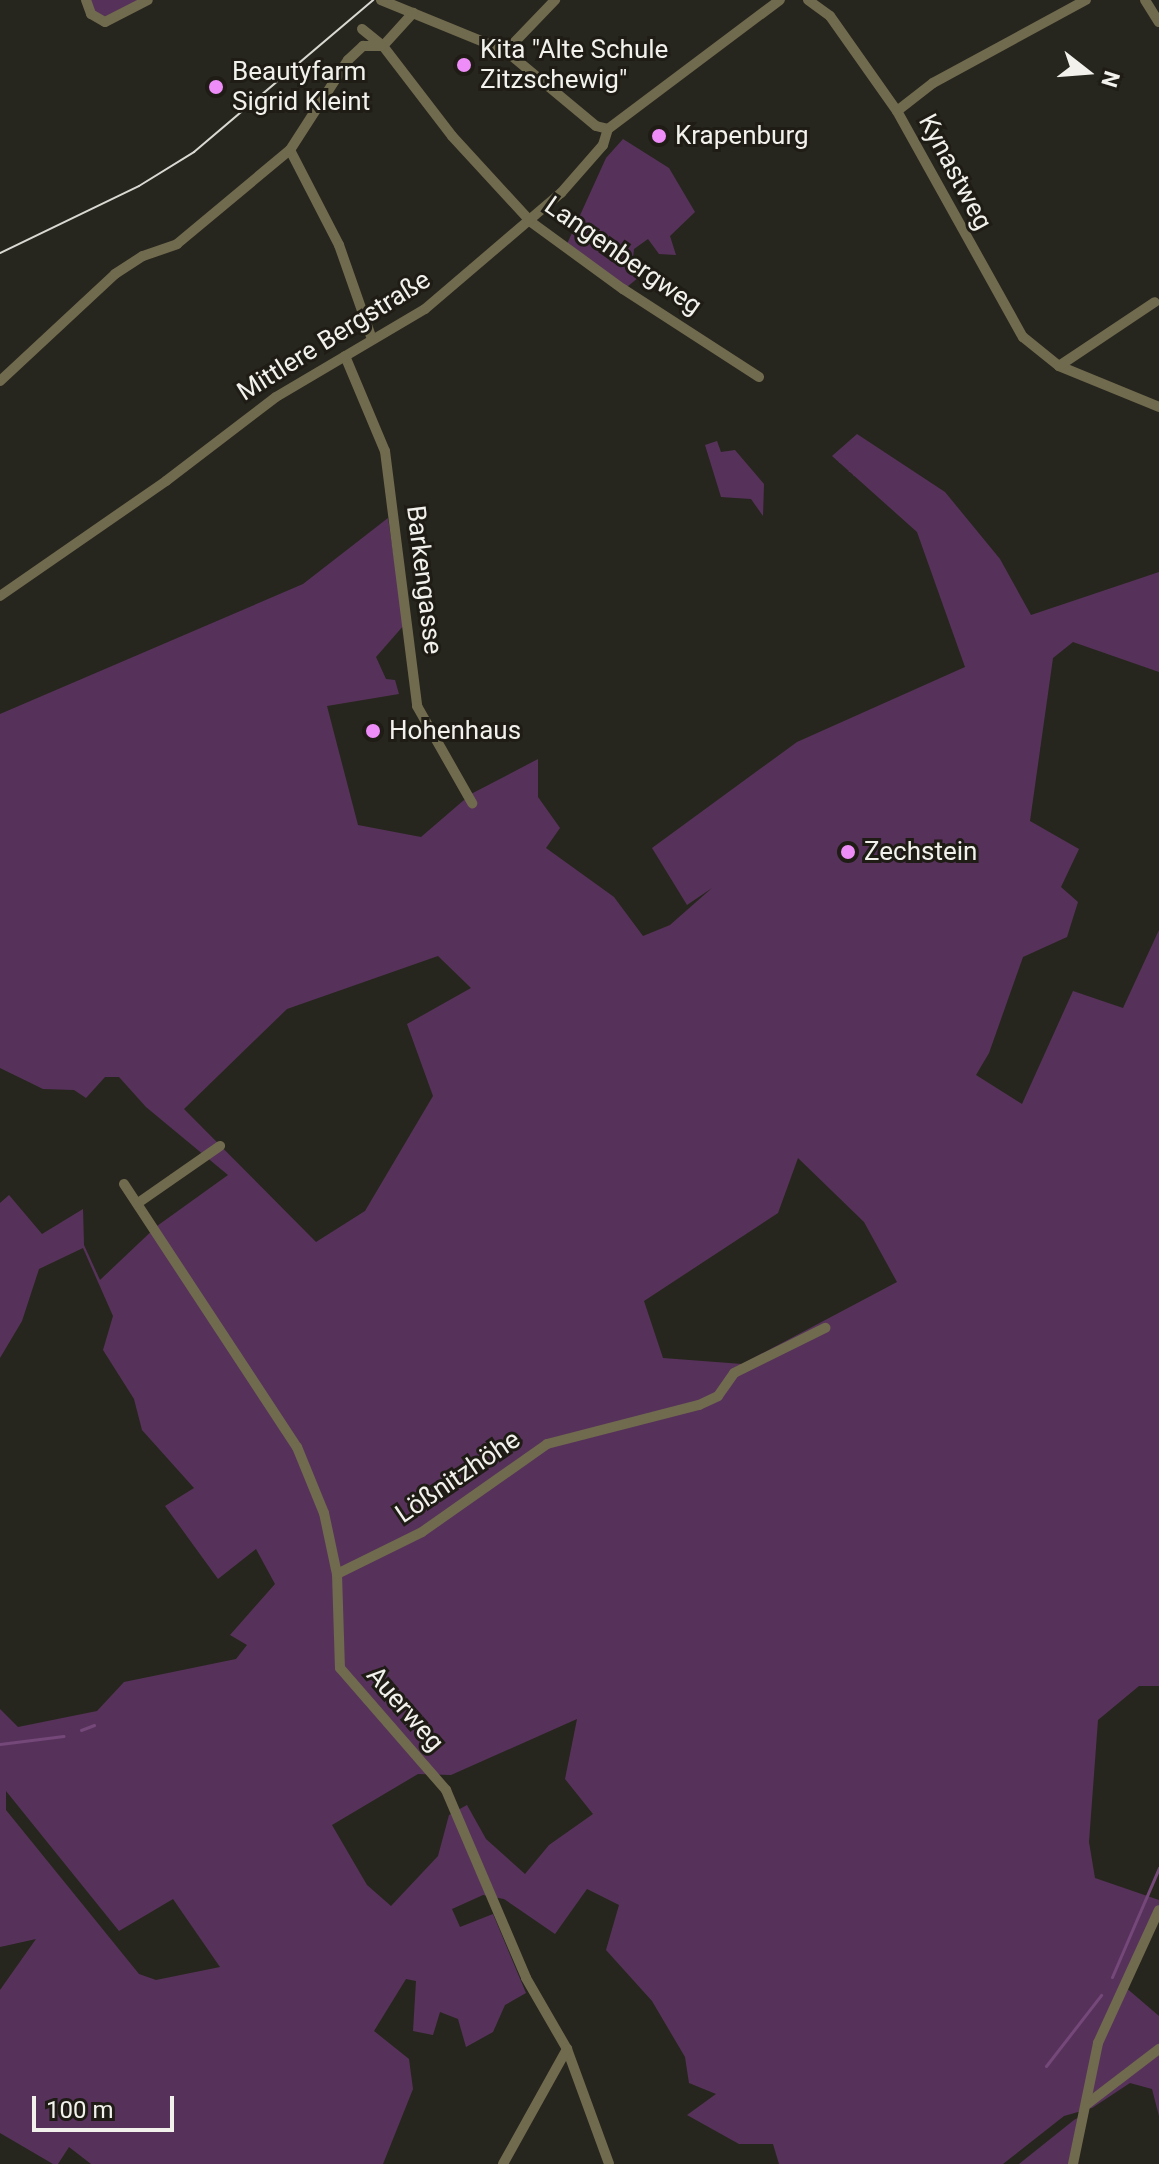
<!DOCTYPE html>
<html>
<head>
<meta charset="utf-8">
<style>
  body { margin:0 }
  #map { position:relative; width:1159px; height:2164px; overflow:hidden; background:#27261e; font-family:Roboto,sans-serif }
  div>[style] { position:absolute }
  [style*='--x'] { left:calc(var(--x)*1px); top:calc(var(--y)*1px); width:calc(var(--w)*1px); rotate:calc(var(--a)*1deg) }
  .green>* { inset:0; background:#56325a }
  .stream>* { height:3px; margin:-1.5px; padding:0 1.5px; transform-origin:1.5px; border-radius:1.5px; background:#75487a }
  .minor>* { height:10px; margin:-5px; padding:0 5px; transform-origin:5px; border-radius:5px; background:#706a4e }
  .tram>* { height:2px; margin:-1px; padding:0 1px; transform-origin:1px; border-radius:1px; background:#d9d8d2 }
  .dots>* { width:22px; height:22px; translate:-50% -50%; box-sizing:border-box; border:4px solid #1e1c15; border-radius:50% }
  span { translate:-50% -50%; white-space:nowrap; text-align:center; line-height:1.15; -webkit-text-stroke:6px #1e1c15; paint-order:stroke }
  .poi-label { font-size:26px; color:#f2f1ec }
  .left { translate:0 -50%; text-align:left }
  .street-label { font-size:26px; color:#f2f1ec }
  .north { position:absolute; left:1047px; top:32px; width:80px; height:80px; -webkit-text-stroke:6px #1e1c15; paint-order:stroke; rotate:107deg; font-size:22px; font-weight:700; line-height:32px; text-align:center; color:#f2f1ec }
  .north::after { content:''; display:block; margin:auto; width:28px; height:36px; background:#f2f1ec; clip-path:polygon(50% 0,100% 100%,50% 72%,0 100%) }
  .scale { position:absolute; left:32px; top:2096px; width:142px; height:36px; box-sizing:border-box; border:4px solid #f2f1ec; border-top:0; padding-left:10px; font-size:24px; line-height:28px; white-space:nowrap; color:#f2f1ec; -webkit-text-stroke:6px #1e1c15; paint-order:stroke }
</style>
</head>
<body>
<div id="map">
  <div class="green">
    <i style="clip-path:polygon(89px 0,138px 0,104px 19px,98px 18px)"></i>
    <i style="clip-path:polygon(623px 139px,669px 168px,695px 212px,670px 236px,676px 255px,659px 254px,648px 239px,634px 249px,632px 266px,639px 277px,627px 287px,567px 244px,606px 158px)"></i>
    <i style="clip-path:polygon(evenodd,857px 434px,945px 492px,1000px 559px,1031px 615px,1159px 572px,1159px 672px,1073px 642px,1053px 658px,1030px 821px,1079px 849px,1061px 887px,1078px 902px,1067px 937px,1023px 957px,989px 1053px,976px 1075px,1022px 1104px,1073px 991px,1123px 1008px,1159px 930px,1159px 1686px,1139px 1686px,1098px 1720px,1089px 1842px,1095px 1878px,1159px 1900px,1159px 1912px,1124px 1986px,1159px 2016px,1159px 2116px,1152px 2089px,1130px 2083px,1092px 2108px,1064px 2116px,1003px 2164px,779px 2164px,773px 2144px,739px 2144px,687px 2115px,716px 2094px,689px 2083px,685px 2057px,652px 2001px,606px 1950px,619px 1905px,587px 1889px,555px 1934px,504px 1899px,483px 1895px,452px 1909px,460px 1927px,493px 1914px,526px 1993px,505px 2005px,493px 2032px,466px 2047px,458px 2019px,440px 2012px,433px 2035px,413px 2031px,416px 1981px,406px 1979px,374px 2031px,409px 2059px,413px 2089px,383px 2164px,91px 2164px,69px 2147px,58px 2164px,53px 2164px,0 2133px,0 1990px,36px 1939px,0 1947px,0 1709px,18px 1727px,97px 1711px,124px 1682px,236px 1659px,247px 1645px,230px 1635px,275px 1584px,256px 1549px,218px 1579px,165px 1506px,194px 1488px,142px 1430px,134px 1399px,103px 1350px,113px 1316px,83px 1248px,39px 1269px,22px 1321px,0 1358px,0 1203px,9px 1195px,42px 1234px,83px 1209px,84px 1245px,100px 1280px,157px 1226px,228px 1175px,146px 1107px,119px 1077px,105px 1077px,86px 1098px,74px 1090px,43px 1089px,0 1068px,0 714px,303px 584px,388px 518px,404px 625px,376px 657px,386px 679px,395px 680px,399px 694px,327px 706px,358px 825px,421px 837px,471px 794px,538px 759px,538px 797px,560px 828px,546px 848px,614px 897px,643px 936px,670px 925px,712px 888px,687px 905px,652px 848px,797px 742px,965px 667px,917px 532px,832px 456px,857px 434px,438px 956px,471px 988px,407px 1024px,433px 1096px,365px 1211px,316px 1242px,184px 1109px,287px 1009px,438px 956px,857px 434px,798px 1158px,864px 1222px,897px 1282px,742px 1364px,663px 1358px,644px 1301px,778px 1213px,798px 1158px,857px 434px,577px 1719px,565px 1779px,593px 1814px,549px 1845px,525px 1874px,486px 1839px,467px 1805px,449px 1815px,438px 1856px,391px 1906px,367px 1885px,332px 1825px,418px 1774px,451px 1775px,577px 1719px,857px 434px,6px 1791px,119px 1931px,173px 1899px,220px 1967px,156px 1980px,139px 1974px,6px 1810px,6px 1791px)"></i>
    <i style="clip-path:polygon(717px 441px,721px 452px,735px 450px,764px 484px,763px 516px,751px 499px,721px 497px,705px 445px)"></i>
    <i style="clip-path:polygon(1081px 2116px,1069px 2164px,1019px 2164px,1074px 2120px)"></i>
  </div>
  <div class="stream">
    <i style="--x:81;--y:1730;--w:14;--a:-21"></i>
    <i style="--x:0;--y:1744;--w:64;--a:-7.2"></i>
    <i style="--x:1112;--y:1977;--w:119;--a:-66.7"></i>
    <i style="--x:1046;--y:2066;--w:90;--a:-52.2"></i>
  </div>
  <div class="minor">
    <i style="--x:86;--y:0;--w:15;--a:70"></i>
    <i style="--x:91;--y:14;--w:16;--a:30"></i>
    <i style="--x:105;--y:22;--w:48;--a:-27.1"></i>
    <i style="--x:381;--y:0;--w:135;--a:22.2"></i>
    <i style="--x:506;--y:51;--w:117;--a:39.8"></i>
    <i style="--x:596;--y:126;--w:12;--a:14"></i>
    <i style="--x:808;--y:0;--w:27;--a:36"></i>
    <i style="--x:830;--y:16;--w:116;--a:54.8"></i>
    <i style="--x:897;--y:111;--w:259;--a:60.9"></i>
    <i style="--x:1023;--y:337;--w:46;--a:38.9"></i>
    <i style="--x:1059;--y:366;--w:108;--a:22.3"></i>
    <i style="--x:1145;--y:0;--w:26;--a:58"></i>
    <i style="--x:362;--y:29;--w:27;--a:39"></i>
    <i style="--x:383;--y:46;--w:113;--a:52.5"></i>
    <i style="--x:452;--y:136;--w:117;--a:47.4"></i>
    <i style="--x:531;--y:222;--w:114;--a:36.1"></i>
    <i style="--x:623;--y:289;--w:162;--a:32.9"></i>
    <i style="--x:383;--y:46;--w:45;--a:-47.7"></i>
    <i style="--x:506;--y:51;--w:71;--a:-46.1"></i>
    <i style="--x:897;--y:111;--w:46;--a:-37.9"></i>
    <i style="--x:933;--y:83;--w:174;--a:-28.5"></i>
    <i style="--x:608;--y:129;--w:215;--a:-36.9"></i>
    <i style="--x:290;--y:150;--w:107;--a:62.7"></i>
    <i style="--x:339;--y:245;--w:100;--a:70.7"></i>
    <i style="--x:345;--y:356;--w:103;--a:67.2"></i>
    <i style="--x:385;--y:451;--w:257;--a:82.8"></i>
    <i style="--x:417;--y:706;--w:112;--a:60.4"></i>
    <i style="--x:1059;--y:366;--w:115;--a:-33.7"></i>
    <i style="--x:0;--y:381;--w:157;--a:-42.9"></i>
    <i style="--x:115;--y:274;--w:33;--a:-33"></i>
    <i style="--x:143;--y:256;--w:36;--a:-19"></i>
    <i style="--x:177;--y:244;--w:147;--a:-39.8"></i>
    <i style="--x:290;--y:150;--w:107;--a:-57.2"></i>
    <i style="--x:348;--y:60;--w:21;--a:-43"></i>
    <i style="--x:363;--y:46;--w:18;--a:0"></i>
    <i style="--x:0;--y:596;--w:202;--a:-34.7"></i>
    <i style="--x:166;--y:481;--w:138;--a:-37.4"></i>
    <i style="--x:276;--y:397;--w:173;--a:-30.6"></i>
    <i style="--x:425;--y:309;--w:179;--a:-40.5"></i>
    <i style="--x:561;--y:193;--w:64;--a:-48.8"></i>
    <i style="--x:603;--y:145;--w:17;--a:-73"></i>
    <i style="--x:124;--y:1184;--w:315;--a:56.7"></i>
    <i style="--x:297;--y:1447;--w:71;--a:67.8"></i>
    <i style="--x:324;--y:1513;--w:62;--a:78"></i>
    <i style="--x:337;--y:1574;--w:94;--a:88.2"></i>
    <i style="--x:340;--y:1668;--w:162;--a:49"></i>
    <i style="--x:446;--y:1790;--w:204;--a:66.9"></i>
    <i style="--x:526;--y:1978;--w:82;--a:60"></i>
    <i style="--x:567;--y:2049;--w:122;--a:69.9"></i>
    <i style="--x:138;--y:1203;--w:100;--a:-34.8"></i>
    <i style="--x:337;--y:1574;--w:95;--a:-26.3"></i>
    <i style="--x:422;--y:1532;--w:153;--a:-35.1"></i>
    <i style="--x:547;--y:1444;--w:157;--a:-14.4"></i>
    <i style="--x:699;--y:1405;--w:21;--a:-25"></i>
    <i style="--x:718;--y:1396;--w:28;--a:-55"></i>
    <i style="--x:734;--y:1373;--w:102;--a:-26.3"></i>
    <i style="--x:1087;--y:2104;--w:91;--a:-37.4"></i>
    <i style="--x:503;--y:2164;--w:132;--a:-60.9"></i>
    <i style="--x:1073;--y:2164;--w:124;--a:-78.3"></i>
    <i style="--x:1098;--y:2043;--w:146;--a:-65.4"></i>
  </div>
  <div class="tram">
    <i style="--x:0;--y:253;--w:154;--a:-25.7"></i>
    <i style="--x:139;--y:186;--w:65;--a:-31.7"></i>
    <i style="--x:194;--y:152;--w:235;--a:-40.3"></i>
  </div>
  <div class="dots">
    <i style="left:464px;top:65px;background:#ee8cf8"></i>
    <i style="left:216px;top:87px;background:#ee8cf8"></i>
    <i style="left:659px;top:136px;background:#ee8cf8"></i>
    <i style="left:373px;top:731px;background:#ee8cf8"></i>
    <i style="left:848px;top:852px;background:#ee8cf8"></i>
  </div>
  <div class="poi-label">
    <span class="left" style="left:480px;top:65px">Kita "Alte Schule<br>Zitzschewig"</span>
    <span class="left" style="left:232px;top:87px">Beautyfarm<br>Sigrid Kleint</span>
    <span class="left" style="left:675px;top:136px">Krapenburg</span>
    <span class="left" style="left:389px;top:731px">Hohenhaus</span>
    <span class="left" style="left:864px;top:852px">Zechstein</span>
  </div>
  <div class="street-label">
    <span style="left:955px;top:172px;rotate:62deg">Kynastweg</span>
    <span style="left:623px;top:256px;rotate:35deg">Langenbergweg</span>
    <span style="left:334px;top:336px;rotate:-32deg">Mittlere Bergstraße</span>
    <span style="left:424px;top:580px;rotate:83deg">Barkengasse</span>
    <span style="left:458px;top:1477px;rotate:-34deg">Lößnitzhöhe</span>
    <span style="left:405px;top:1709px;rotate:49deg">Auerweg</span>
  </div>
  <div class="north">N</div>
  <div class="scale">100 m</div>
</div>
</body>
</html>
